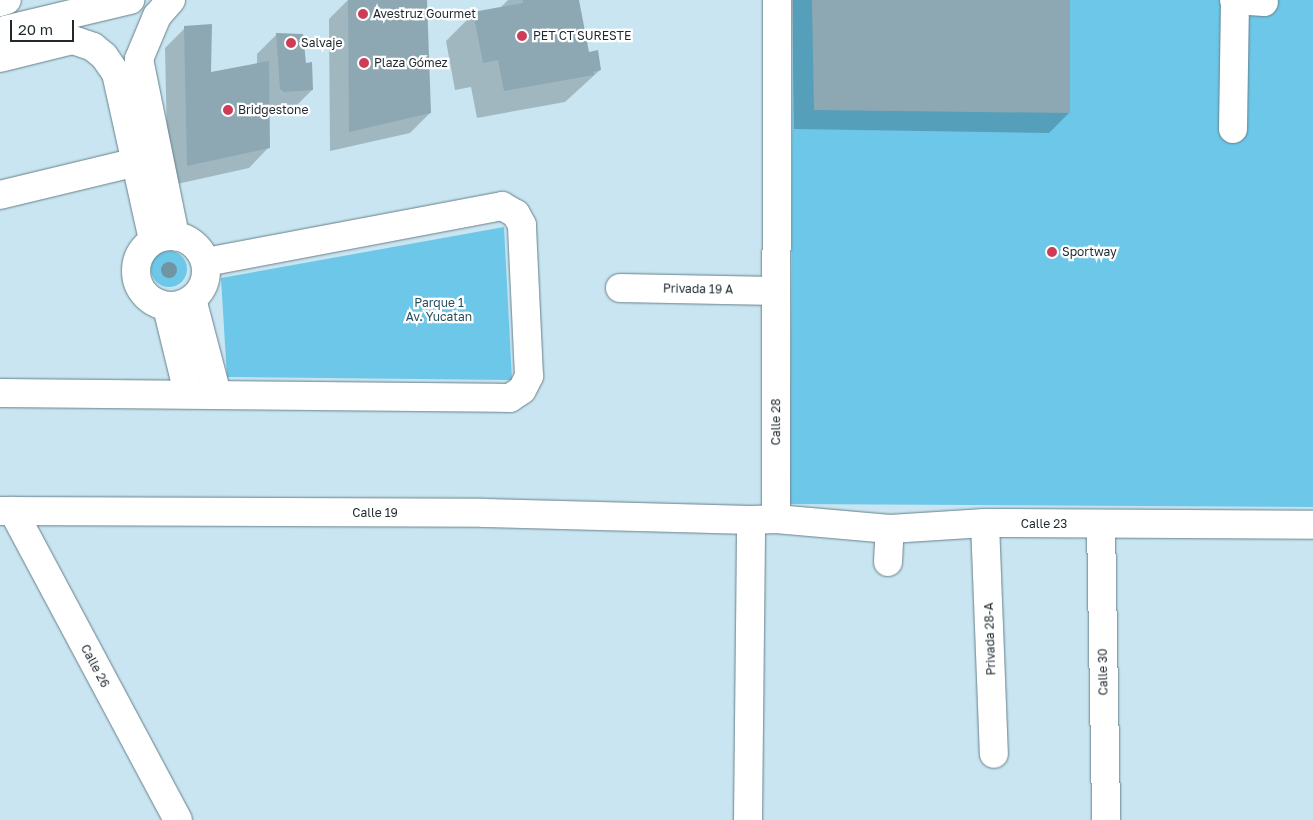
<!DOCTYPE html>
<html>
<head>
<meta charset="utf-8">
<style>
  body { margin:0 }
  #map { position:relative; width:1313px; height:820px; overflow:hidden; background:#c9e5f1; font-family:"Golos Text",sans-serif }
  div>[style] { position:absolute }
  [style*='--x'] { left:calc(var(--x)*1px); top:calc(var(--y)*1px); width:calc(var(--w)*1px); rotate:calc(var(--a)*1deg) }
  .green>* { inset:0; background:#6cc7e9 }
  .round { border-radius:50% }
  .shadow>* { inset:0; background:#0003 }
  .building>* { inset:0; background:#8da8b3 }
  .roads { filter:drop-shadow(0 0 1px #67818b) drop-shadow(0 0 1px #67818b) }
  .minor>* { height:28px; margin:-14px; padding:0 14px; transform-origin:14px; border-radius:14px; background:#fff }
  .minor>.ring { margin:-14px; padding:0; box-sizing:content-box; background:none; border:28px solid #fff; border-radius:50% }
  .major>* { height:28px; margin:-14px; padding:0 14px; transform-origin:14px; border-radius:14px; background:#fff }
  .trees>* { width:16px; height:16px; margin:-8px; border-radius:50%; background:#7094a2 }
  .dots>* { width:14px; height:14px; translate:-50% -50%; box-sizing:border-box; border:2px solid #fff; border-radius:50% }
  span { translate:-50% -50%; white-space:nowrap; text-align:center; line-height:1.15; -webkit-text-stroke:4.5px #fff; paint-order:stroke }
  .poi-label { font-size:12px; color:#1f292e }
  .left { translate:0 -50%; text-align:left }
  .street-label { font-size:12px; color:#1f292e }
  .park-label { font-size:12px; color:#275161 }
  .scale { position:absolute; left:10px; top:20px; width:64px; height:22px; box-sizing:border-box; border:2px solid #1f292e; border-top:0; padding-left:6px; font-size:15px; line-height:18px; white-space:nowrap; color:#1f292e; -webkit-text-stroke:4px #fff; paint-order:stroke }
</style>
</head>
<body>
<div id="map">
  <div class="green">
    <i style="clip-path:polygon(793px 0,1313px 0,1313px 507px,790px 504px)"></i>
    <i style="clip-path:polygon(504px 227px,512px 380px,227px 377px,221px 278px)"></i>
    <i class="round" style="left:151px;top:251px;width:36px;height:36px"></i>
  </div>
  <div class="shadow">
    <i style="clip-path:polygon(348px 0,426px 0,430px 113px,410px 133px,330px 151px,329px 19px)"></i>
    <i style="clip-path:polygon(508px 0,578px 0,588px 53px,600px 70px,565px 102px,477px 118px,471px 87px,455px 90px,446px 41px,474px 13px,499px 9px)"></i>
    <i style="clip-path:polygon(792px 0,1069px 0,1069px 113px,1049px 133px,794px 129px)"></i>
    <i style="clip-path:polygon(185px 28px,210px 74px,257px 64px,257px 54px,277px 34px,305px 64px,312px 90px,292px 110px,268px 111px,269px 147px,249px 168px,168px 186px,165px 48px)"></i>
  </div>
  <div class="building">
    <i style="clip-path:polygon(348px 0,427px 0,431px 113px,349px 132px)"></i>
    <i style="clip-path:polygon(523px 0,579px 0,589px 52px,598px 50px,601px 70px,593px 72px,594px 75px,504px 91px,498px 60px,483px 63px,473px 12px,523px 3px)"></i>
    <i style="clip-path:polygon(812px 0,1070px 0,1070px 113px,814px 110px)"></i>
    <i style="clip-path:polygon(212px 24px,211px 72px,269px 61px,270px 148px,187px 166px,184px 26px)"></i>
    <i style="clip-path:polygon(276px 33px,303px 34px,306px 63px,312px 62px,313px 90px,284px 92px,280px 89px)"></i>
  </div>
  <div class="roads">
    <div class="minor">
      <i style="--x:171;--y:0;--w:21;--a:131"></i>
      <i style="--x:157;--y:16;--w:47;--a:112.7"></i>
      <i style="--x:139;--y:59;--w:181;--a:78.5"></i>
      <i style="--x:1234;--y:0;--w:30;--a:4"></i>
      <i style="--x:0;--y:58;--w:75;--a:-13.9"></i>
      <i style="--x:73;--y:40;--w:21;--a:19"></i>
      <i style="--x:93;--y:47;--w:14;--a:39"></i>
      <i style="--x:104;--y:56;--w:21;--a:55"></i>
      <i style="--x:116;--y:73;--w:171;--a:77.5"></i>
      <i style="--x:1233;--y:129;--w:128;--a:-89.1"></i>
      <i style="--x:0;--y:195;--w:140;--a:-13.6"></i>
      <i class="ring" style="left:136px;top:236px;width:42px;height:42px"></i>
      <i style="--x:620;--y:288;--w:155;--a:1.1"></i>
      <i style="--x:192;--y:299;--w:98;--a:75.3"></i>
      <i style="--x:167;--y:307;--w:89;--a:76.3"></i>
      <i style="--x:0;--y:393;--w:510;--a:0.56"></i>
      <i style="--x:510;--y:398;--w:14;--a:-34"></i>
      <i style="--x:522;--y:390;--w:16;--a:-63"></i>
      <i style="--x:529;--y:376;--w:151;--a:-92.7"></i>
      <i style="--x:522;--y:225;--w:13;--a:-119"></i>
      <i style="--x:516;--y:214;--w:16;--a:-150"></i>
      <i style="--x:502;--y:206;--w:302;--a:169.3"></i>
      <i style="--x:0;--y:511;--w:484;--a:0.2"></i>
      <i style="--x:484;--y:513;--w:267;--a:1.5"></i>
      <i style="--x:13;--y:511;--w:350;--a:61.9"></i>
      <i style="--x:776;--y:519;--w:114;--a:5"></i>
      <i style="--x:890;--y:529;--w:95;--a:-3.6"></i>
      <i style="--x:985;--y:523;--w:328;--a:0.3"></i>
      <i style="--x:985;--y:523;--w:231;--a:87.8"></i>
      <i style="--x:1101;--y:524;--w:296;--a:89"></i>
      <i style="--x:888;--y:562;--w:33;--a:-87"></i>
      <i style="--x:748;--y:820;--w:300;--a:-89.4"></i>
      <i style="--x:751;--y:520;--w:25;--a:-2"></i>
      <i style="--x:776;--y:519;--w:519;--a:-89.89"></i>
    </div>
    <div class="major">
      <i style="--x:0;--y:2;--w:7;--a:-16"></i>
      <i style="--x:0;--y:31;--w:134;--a:-13.4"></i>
    </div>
  </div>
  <div class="trees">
    <i style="left:169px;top:270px"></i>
  </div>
  <div class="dots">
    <i style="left:363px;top:14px;background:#ce3d56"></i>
    <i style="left:522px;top:36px;background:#ce3d56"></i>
    <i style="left:291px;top:43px;background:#ce3d56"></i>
    <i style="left:364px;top:63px;background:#ce3d56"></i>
    <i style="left:228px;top:110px;background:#ce3d56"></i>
    <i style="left:1052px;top:252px;background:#ce3d56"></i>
  </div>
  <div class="poi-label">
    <span class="left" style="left:373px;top:14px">Avestruz Gourmet</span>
    <span class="left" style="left:533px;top:36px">PET CT SURESTE</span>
    <span class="left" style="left:301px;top:43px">Salvaje</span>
    <span class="left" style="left:374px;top:63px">Plaza Gómez</span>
    <span class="left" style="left:238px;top:110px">Bridgestone</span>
    <span class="left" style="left:1062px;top:252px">Sportway</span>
  </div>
  <div class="street-label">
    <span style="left:698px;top:289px;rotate:1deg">Privada 19 A</span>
    <span style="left:776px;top:422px;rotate:-90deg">Calle 28</span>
    <span style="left:375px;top:513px">Calle 19</span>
    <span style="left:1044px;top:524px">Calle 23</span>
    <span style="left:990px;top:639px;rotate:-92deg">Privada 28-A</span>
    <span style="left:95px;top:666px;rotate:62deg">Calle 26</span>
    <span style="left:1103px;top:672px;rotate:-91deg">Calle 30</span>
  </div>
  <div class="park-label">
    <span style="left:439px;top:310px">Parque 1<br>Av. Yucatan</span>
  </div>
  <div class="scale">20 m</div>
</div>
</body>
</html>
